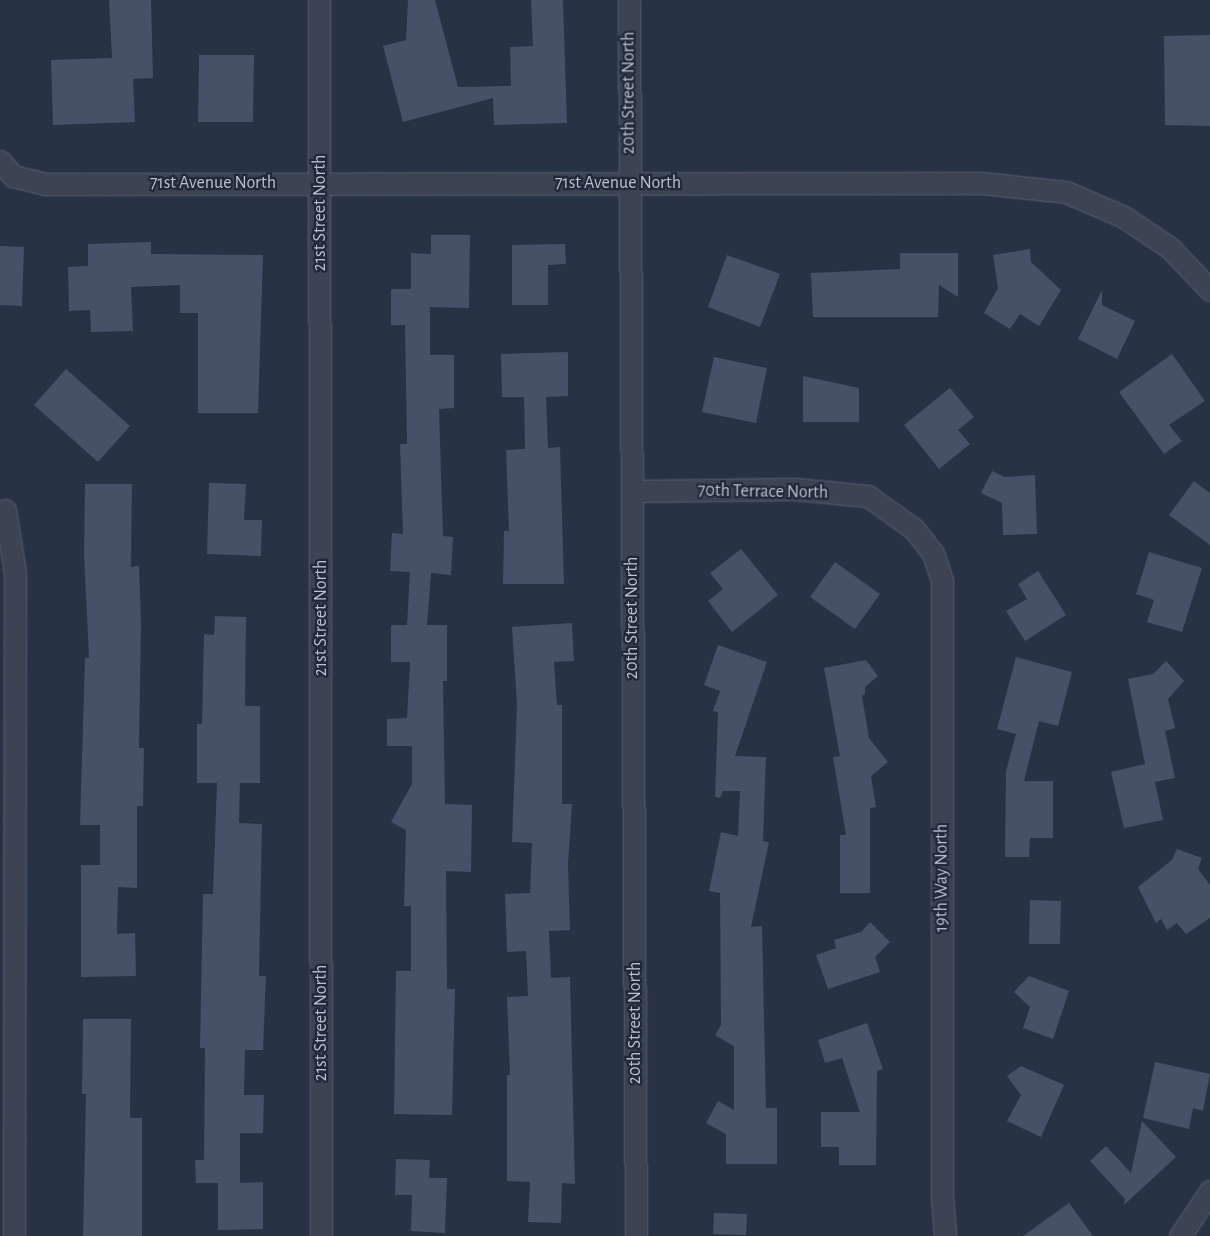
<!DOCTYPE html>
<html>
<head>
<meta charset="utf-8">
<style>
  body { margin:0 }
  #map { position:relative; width:1210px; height:1236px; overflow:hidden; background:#273245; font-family:"Alegreya Sans",sans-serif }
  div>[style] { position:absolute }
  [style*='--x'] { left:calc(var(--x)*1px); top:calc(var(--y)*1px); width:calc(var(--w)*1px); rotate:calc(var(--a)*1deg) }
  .building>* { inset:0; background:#465167 }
  .roads { filter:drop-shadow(0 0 1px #5a6272) drop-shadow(0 0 1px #5a6272) }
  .street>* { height:21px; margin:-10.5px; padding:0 10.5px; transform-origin:10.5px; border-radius:10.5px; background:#3c4454 }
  span { translate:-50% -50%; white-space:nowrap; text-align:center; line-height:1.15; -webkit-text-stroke:4.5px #20293a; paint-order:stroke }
  .street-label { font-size:18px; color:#b9c0ce }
</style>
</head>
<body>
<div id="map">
  <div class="building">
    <i style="clip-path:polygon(109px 0,151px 0,153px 78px,133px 79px,135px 122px,53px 125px,51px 60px,112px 58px)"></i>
    <i style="clip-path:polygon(408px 0,435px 0,458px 87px,511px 86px,510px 47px,533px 46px,531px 0,563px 0,567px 123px,494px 125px,493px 98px,403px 122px,383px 46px,406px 40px)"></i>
    <i style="clip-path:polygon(1210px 35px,1210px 126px,1165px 125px,1164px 36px)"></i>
    <i style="clip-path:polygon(199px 55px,254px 55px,253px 122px,198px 122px)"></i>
    <i style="clip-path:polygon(431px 235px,470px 235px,469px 308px,430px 307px,430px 355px,454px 355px,454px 408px,439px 409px,443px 536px,453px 537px,451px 575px,431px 573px,427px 625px,447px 625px,447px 681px,443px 681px,445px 804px,472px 805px,471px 872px,446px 871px,447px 989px,455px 989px,452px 1115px,394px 1114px,396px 971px,411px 971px,411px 906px,404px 906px,406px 830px,391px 822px,412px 784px,412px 746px,387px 746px,387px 719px,407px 718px,410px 662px,391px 662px,391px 625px,407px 625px,410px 572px,390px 571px,392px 533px,403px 534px,400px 444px,407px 444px,405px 325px,391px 325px,391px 289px,411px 289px,411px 253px,431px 254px)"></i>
    <i style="clip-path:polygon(151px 242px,151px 254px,263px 255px,258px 413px,198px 413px,198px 313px,180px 313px,180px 285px,131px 287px,133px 331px,91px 332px,90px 310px,69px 311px,68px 267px,88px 266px,88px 244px)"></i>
    <i style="clip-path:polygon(565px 244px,566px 264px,548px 265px,548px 305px,512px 305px,512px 245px)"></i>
    <i style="clip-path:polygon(0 246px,24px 247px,22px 306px,0 305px)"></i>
    <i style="clip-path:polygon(1030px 249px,1031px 262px,1061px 290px,1039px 326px,1020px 314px,1010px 329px,984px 313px,998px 288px,993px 255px)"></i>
    <i style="clip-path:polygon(900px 253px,958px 253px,958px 297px,939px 285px,938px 317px,813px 317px,811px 273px,900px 269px)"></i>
    <i style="clip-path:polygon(727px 255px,780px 274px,760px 327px,708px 307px)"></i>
    <i style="clip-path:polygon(1102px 290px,1102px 305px,1135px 321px,1117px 359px,1078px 339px)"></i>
    <i style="clip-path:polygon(568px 352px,568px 396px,546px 397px,548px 448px,560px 447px,564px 584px,503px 584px,504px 531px,509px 531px,506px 450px,525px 449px,524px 397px,502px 397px,501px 354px)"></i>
    <i style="clip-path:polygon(1172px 354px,1205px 401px,1169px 425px,1182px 441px,1164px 454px,1119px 392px)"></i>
    <i style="clip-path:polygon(714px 357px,767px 368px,756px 423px,702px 412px)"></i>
    <i style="clip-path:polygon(66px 369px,130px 426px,98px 462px,34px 405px)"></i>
    <i style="clip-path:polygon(803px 376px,859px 388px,859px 422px,803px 422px)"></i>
    <i style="clip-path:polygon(950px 388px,974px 417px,958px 430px,970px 444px,939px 469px,904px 425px)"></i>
    <i style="clip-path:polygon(992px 471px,1005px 477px,1035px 475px,1037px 534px,1003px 535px,1002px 503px,981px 493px)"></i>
    <i style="clip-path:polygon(1194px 481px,1210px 493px,1210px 545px,1169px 515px)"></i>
    <i style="clip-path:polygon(209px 483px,246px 484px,244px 520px,262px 520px,261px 556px,207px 554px)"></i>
    <i style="clip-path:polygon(85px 484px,132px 484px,131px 567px,139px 566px,141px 623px,139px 748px,144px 748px,143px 806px,137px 806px,137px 888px,118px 887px,117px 934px,135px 933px,136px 976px,81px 977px,81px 865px,100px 865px,100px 825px,80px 825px,85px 658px,89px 658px,84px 554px)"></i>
    <i style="clip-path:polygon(741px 549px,778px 595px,732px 632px,708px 601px,723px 589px,710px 573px)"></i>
    <i style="clip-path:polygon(1149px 552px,1202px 568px,1182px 632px,1147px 622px,1154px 600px,1136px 594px)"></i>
    <i style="clip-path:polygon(835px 562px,880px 594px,855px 629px,810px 597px)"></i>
    <i style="clip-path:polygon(1038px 571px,1066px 615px,1025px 641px,1006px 611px,1027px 599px,1018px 584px)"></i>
    <i style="clip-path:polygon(215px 616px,246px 617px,245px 706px,260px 706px,260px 783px,240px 783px,239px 823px,262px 824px,259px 976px,266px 976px,263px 1050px,245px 1050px,244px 1095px,264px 1095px,263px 1133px,240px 1133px,240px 1183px,263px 1182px,263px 1229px,218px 1230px,218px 1183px,196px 1183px,195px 1160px,204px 1160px,205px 1048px,200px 1048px,203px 894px,213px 894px,217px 783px,197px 783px,197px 724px,202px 724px,204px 634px,214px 635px)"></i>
    <i style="clip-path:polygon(572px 623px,574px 661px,554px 662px,557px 705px,562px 705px,562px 804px,572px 804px,568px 864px,570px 930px,549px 931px,551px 978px,570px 977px,575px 1184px,562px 1183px,561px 1223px,528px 1222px,530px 1182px,507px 1181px,507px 1075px,510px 1075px,507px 997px,528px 996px,526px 951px,507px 952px,505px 894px,530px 893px,532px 843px,512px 842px,517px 704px,512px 627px)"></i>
    <i style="clip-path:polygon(718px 645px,767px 662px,735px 756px,766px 757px,763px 841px,769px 842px,751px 927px,762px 926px,766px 1108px,777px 1108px,777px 1164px,726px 1164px,726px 1134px,706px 1123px,718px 1101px,734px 1110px,734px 1046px,715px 1035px,721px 1025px,720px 893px,709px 891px,721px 832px,738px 836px,740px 791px,723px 791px,720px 798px,715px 797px,718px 712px,713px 711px,720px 691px,704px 685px)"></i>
    <i style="clip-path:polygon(1016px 657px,1072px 672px,1058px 726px,1039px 721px,1024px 781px,1053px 781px,1053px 838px,1030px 838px,1029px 857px,1005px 857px,1006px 771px,1016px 734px,997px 729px)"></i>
    <i style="clip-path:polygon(866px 660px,878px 676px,865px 687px,865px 694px,862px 696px,869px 738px,888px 762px,871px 776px,876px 807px,870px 808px,870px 893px,840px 893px,840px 835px,846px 835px,833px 757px,840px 756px,824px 668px)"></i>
    <i style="clip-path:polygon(1166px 661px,1184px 681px,1168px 699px,1175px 728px,1165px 731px,1175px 778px,1155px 782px,1163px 820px,1124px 828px,1111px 772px,1145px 764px,1128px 679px,1153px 674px)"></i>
    <i style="clip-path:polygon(1177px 849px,1202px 858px,1198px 869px,1210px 885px,1210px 918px,1186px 934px,1177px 923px,1167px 930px,1161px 919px,1156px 923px,1138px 887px,1172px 860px)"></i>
    <i style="clip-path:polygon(1030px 900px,1061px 901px,1060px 944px,1029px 944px)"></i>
    <i style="clip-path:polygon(870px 922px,890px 942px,875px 957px,880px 972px,828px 989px,816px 955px,836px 948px,834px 940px,861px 932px)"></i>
    <i style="clip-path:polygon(1029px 976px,1069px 991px,1053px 1039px,1023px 1028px,1030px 1007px,1014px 992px)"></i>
    <i style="clip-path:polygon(83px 1019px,131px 1019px,130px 1118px,142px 1118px,142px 1236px,83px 1236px,86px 1094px,82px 1094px)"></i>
    <i style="clip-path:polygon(867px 1023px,883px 1069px,877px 1071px,876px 1165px,839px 1165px,839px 1147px,821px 1147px,821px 1112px,860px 1112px,842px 1058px,825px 1063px,818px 1040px)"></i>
    <i style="clip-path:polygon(1155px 1062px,1210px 1074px,1203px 1111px,1193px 1108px,1189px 1129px,1143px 1118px)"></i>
    <i style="clip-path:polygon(1021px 1066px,1064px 1085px,1041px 1137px,1007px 1121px,1021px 1095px,1007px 1076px)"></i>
    <i style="clip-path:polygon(1142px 1121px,1176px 1157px,1124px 1205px,1125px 1199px,1090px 1161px,1106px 1146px,1131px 1173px)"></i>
    <i style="clip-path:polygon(396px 1159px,430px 1160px,429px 1178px,447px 1178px,445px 1233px,411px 1231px,412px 1195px,395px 1195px)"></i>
    <i style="clip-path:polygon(1069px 1203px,1093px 1236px,1023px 1236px)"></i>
    <i style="clip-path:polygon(714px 1213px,747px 1214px,746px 1235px,713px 1234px)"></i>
  </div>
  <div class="roads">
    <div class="street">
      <i style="--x:319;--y:0;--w:1236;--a:89.91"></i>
      <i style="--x:629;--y:0;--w:1236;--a:89.68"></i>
      <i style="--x:0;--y:161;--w:20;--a:49"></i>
      <i style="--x:13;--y:176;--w:34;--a:14"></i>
      <i style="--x:46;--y:184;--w:936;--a:-0.06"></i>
      <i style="--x:982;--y:183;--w:84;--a:6.1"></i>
      <i style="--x:1066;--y:192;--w:63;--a:23.3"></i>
      <i style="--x:1124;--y:217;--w:55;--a:34"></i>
      <i style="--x:1170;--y:248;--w:58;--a:46.4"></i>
      <i style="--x:632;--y:491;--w:163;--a:-0.7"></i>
      <i style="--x:795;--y:489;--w:73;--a:5.5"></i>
      <i style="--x:868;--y:496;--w:57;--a:35.7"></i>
      <i style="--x:914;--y:529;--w:31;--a:52"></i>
      <i style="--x:933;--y:553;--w:29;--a:72"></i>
      <i style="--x:942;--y:581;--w:614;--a:90"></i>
      <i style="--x:942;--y:1195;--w:41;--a:85.8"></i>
      <i style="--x:5;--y:510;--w:64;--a:81"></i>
      <i style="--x:15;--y:573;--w:663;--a:90.09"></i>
      <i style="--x:1180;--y:1236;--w:54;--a:-56.3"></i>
    </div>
  </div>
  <div class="street-label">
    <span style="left:629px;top:93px;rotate:-90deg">20th Street North</span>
    <span style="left:213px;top:183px">71st Avenue North</span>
    <span style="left:618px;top:183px">71st Avenue North</span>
    <span style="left:320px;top:213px;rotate:-90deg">21st Street North</span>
    <span style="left:763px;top:492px;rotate:1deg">70th Terrace North</span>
    <span style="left:321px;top:618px;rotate:-90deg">21st Street North</span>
    <span style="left:632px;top:618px;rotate:-90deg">20th Street North</span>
    <span style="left:942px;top:878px;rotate:-90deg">19th Way North</span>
    <span style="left:321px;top:1023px;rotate:-90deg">21st Street North</span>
    <span style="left:635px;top:1023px;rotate:-90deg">20th Street North</span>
  </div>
</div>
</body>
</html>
